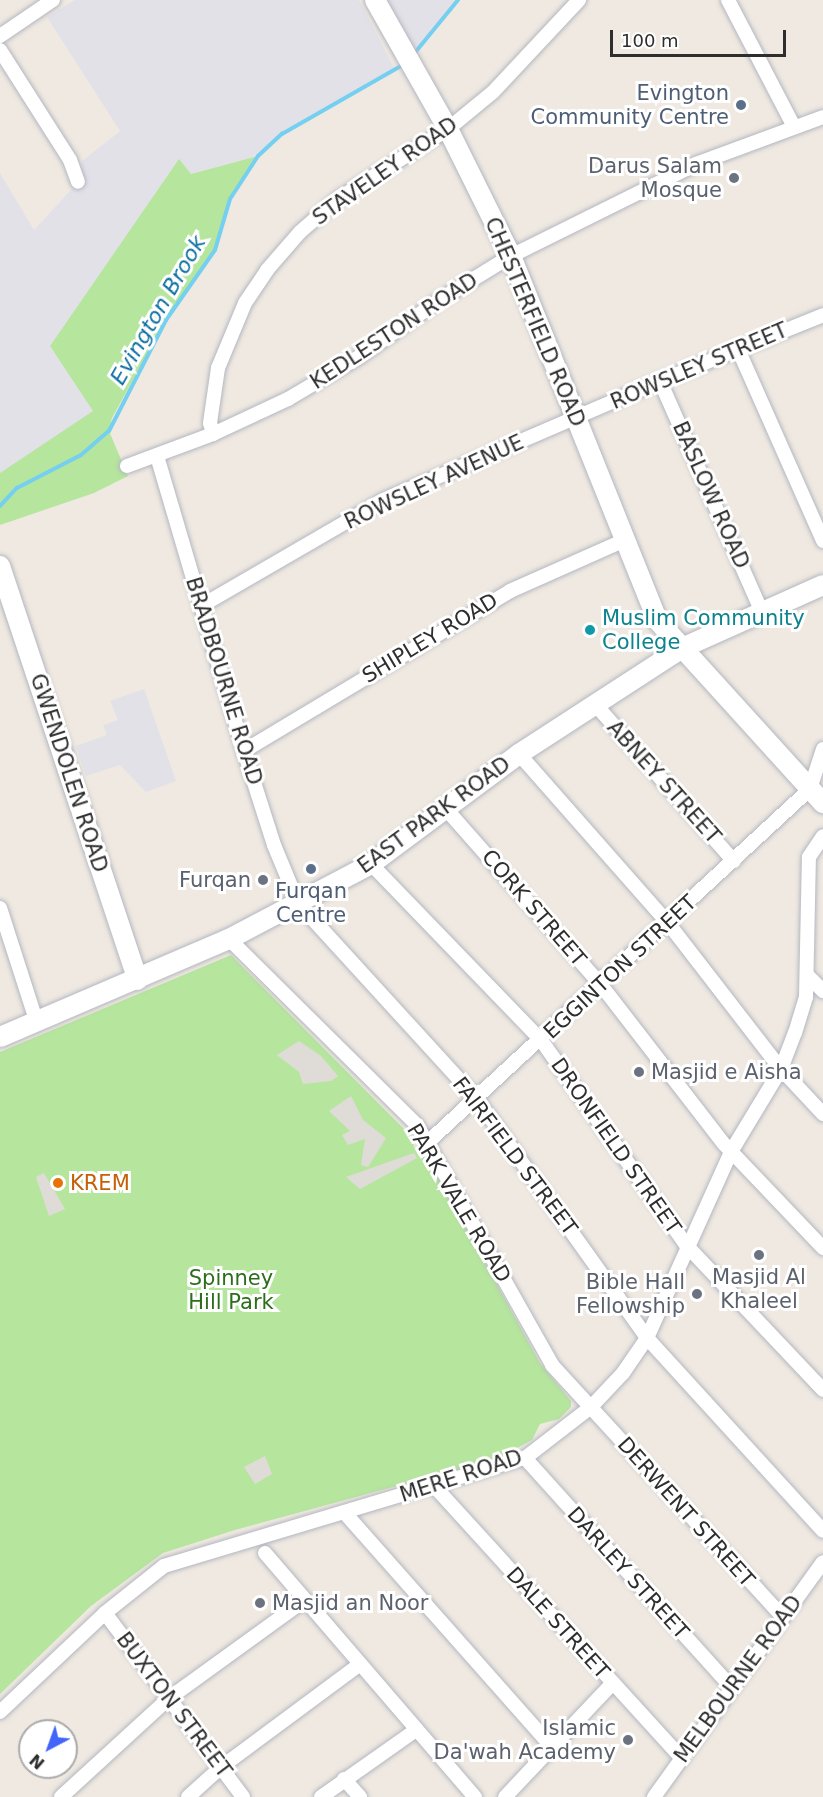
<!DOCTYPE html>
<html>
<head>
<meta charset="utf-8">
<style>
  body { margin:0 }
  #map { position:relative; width:823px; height:1797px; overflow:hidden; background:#efe9e1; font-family:"DejaVu Sans",sans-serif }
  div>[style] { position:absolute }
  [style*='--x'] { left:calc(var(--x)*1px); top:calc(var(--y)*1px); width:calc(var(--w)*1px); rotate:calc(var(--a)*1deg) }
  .industrial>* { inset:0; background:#e3e1e8 }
  .green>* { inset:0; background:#b6e59e }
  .plaza>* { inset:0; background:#dfdcd8 }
  .stream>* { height:4px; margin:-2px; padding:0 2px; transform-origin:2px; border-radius:2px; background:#75cff0 }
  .roads { filter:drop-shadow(0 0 2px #b4b7c1) drop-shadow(0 0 2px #b4b7c1) }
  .street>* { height:14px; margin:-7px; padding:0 7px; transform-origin:7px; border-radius:7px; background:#fff }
  .secondary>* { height:20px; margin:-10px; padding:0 10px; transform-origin:10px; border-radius:10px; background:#fff }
  .dots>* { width:16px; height:16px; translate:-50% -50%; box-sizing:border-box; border:3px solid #fff; border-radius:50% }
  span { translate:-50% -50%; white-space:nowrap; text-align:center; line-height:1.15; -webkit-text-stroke:6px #fff; paint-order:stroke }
  .service-label { font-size:21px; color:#4e5e75 }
  .right { translate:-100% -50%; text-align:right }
  .worship-label { font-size:21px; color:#5b616d }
  .left { translate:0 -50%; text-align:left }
  .street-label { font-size:21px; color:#2e2e2e }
  .culture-label { font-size:21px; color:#0d838f }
  .food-label { font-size:21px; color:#c56008 }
  .park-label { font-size:21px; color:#2c6e1b }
  .water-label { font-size:22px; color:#0d6fa3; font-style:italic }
  .north { position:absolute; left:18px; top:1719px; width:60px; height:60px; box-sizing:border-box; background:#fff; border:2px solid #ababab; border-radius:50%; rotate:221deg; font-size:16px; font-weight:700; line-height:24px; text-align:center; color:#2e2e2e }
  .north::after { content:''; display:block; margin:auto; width:21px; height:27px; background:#4264fb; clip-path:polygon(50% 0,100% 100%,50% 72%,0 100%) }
  .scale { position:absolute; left:610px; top:30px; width:176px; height:27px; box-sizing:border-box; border:3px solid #2e2e2e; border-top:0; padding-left:8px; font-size:18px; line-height:21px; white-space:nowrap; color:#2e2e2e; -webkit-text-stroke:4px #fff; paint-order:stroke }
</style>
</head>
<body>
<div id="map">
  <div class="industrial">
    <i style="clip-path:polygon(75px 0,359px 0,394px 68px,282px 134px,258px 156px,190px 174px,179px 160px,50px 346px,94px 411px,0 473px,0 173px,34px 230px,81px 179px,82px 161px,120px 131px,47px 17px)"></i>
    <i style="clip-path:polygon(383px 0,458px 0,425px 42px,411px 51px)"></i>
    <i style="clip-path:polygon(144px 689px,176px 781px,146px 792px,120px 765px,86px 776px,76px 746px,107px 735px,103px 725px,118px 720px,110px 701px)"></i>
  </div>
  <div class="green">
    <i style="clip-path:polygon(258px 156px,230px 199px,215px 250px,166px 320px,112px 418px,109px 431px,128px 476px,94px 493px,0 525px,0 473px,93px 411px,50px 346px,179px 159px,191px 174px)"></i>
    <i style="clip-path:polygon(231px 955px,412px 1137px,414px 1147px,428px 1159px,540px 1363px,571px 1401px,571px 1407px,559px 1419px,540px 1424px,532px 1440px,496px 1459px,235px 1530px,163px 1553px,91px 1606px,0 1694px,0 1052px)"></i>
  </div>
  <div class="plaza">
    <i style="clip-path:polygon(299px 1041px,321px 1056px,338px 1076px,331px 1081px,303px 1084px,299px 1072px,277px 1055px)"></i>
    <i style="clip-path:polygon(351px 1096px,363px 1120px,386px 1138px,368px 1167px,361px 1165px,365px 1139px,348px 1145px,342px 1135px,350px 1131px,329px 1111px)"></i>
    <i style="clip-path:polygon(414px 1153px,417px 1158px,360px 1189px,346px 1177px)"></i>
    <i style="clip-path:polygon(44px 1173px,65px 1209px,49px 1216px,36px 1177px)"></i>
    <i style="clip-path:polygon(265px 1456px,272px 1474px,255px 1484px,244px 1467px)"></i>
  </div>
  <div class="stream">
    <i style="--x:413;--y:55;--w:71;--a:-50.7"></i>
    <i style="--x:0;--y:506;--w:25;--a:-47"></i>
    <i style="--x:17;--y:488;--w:72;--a:-27.3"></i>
    <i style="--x:81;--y:455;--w:37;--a:-41"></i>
    <i style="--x:109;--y:431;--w:125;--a:-62.8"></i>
    <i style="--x:166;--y:320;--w:85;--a:-55"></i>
    <i style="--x:215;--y:250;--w:53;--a:-73.6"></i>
    <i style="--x:230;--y:199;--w:51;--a:-56.9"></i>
    <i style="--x:258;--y:156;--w:33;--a:-43"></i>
    <i style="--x:282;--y:134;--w:141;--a:-29.8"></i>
  </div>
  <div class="roads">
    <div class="street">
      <i style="--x:728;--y:0;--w:143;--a:62.5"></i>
      <i style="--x:0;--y:36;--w:64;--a:-34.2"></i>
      <i style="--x:0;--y:50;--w:130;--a:57.5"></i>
      <i style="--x:70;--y:160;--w:23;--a:70"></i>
      <i style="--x:738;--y:349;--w:210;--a:66.1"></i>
      <i style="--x:660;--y:381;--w:250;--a:66.2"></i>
      <i style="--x:213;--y:434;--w:11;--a:-105"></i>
      <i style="--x:210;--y:423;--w:56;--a:-81.7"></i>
      <i style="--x:218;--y:368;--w:70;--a:-67.4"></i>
      <i style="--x:245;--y:303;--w:40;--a:-56"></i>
      <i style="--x:267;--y:270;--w:50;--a:-49"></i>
      <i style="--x:300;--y:232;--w:50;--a:-41"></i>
      <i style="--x:338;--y:199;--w:130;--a:-32.5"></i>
      <i style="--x:448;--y:129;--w:58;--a:-39.4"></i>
      <i style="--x:493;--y:92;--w:126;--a:-46.9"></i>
      <i style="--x:157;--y:456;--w:308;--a:73.6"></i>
      <i style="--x:244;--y:751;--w:99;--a:72.3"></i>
      <i style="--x:274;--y:845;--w:63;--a:67.5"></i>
      <i style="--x:298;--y:903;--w:264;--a:47.6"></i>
      <i style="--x:476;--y:1098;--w:295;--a:54.5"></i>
      <i style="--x:647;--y:1338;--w:261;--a:47.6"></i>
      <i style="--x:127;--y:466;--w:92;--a:-20.4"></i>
      <i style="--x:213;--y:434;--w:83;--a:-25"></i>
      <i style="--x:288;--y:399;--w:82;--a:-30.6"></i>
      <i style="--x:359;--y:357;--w:100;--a:-35.3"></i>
      <i style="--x:441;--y:299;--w:82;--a:-31.6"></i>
      <i style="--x:511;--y:256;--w:207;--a:-26.4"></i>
      <i style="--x:696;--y:164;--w:135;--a:-20.3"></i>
      <i style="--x:201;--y:606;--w:211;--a:-30.1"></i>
      <i style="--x:384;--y:500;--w:301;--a:-23.3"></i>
      <i style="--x:660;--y:381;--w:176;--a:-22"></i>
      <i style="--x:594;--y:703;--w:211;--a:48.5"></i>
      <i style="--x:244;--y:751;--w:310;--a:-31"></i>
      <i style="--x:510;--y:591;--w:126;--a:-23.9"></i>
      <i style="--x:519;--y:754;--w:225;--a:48.6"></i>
      <i style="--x:668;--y:923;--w:185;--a:52.3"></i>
      <i style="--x:781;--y:1069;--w:62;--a:47"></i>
      <i style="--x:446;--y:809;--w:235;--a:48.6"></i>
      <i style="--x:601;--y:985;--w:201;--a:52.3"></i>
      <i style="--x:724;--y:1144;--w:144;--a:46.4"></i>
      <i style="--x:371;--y:864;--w:245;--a:46"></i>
      <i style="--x:541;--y:1040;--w:252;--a:54.7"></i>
      <i style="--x:687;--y:1246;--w:198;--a:46.6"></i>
      <i style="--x:0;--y:908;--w:121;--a:72.2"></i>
      <i style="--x:229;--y:939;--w:264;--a:44.7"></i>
      <i style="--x:417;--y:1125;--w:275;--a:60.6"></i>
      <i style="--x:552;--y:1365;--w:340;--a:47.5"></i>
      <i style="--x:807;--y:975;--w:23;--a:45"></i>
      <i style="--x:428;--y:1142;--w:520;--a:-42.74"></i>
      <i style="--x:810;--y:789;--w:42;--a:-72"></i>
      <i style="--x:525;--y:1458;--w:308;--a:48"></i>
      <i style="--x:435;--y:1487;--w:367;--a:47.7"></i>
      <i style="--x:344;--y:1512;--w:314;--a:48.5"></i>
      <i style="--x:265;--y:1553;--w:322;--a:49.3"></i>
      <i style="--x:105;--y:1613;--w:230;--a:53.1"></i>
      <i style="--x:0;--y:1712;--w:144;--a:-43.3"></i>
      <i style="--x:105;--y:1613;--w:75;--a:-38.5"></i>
      <i style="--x:164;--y:1566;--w:377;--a:-16.7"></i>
      <i style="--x:525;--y:1458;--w:83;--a:-37.7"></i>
      <i style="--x:591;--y:1407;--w:47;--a:-46.7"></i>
      <i style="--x:623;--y:1373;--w:42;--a:-55.6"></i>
      <i style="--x:647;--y:1338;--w:206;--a:-65.7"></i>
      <i style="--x:732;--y:1150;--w:95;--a:-58.8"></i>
      <i style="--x:781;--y:1069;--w:39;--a:-69"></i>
      <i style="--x:795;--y:1033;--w:38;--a:-73"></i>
      <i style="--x:806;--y:997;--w:140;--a:-88.8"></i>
      <i style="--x:809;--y:857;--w:25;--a:-56"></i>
      <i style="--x:344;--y:1779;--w:24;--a:48"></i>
      <i style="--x:61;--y:1797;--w:145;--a:-42.5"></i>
      <i style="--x:168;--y:1699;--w:169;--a:-35.9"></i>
      <i style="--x:188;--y:1797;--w:43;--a:-42.2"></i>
      <i style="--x:220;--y:1768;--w:174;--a:-36.6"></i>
      <i style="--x:321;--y:1797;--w:116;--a:-35.2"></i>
      <i style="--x:505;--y:1797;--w:156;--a:-46.6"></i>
      <i style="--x:654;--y:1797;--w:289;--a:-54.3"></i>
    </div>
    <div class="secondary">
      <i style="--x:375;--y:0;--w:148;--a:60.5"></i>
      <i style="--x:448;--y:129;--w:142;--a:63.6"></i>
      <i style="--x:511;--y:256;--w:393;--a:68.1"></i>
      <i style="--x:658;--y:621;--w:246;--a:47.8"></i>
      <i style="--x:0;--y:566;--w:436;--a:71.6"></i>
      <i style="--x:0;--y:1037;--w:249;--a:-23.2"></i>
      <i style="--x:229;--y:939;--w:161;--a:-27.8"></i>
      <i style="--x:371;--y:864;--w:184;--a:-36.6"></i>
      <i style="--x:519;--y:754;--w:194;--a:-33"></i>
      <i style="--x:682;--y:648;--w:154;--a:-24.1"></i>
    </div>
  </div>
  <div class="dots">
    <i style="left:741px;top:105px;background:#5c6f8a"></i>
    <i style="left:734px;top:178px;background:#6b7280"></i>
    <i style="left:590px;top:630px;background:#0f9aa8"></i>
    <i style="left:311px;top:869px;background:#5c6f8a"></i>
    <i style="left:263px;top:880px;background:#6b7280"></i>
    <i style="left:639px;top:1072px;background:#6b7280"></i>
    <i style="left:58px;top:1183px;background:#e8710a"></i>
    <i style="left:759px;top:1255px;background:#6b7280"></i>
    <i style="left:697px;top:1294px;background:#6b7280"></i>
    <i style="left:260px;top:1603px;background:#6b7280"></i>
    <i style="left:628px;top:1740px;background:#6b7280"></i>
  </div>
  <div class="service-label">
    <span class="right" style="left:729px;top:105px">Evington<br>Community Centre</span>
    <span style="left:311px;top:903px">Furqan<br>Centre</span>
  </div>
  <div class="worship-label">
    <span class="right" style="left:722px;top:178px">Darus Salam<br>Mosque</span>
    <span class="right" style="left:251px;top:880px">Furqan</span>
    <span class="left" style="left:651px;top:1072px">Masjid e Aisha</span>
    <span style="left:759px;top:1289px">Masjid Al<br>Khaleel</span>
    <span class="right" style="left:685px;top:1294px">Bible Hall<br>Fellowship</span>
    <span class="left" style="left:272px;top:1603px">Masjid an Noor</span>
    <span class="right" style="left:616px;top:1740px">Islamic<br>Da'wah Academy</span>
  </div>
  <div class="street-label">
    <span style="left:385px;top:171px;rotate:-35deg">STAVELEY ROAD</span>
    <span style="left:535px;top:322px;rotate:67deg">CHESTERFIELD ROAD</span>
    <span style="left:394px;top:331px;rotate:-33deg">KEDLESTON ROAD</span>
    <span style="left:699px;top:366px;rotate:-23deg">ROWSLEY STREET</span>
    <span style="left:434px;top:482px;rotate:-25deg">ROWSLEY AVENUE</span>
    <span style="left:711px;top:495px;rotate:66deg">BASLOW ROAD</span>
    <span style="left:430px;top:638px;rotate:-31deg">SHIPLEY ROAD</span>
    <span style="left:224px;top:681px;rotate:73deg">BRADBOURNE ROAD</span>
    <span style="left:69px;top:773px;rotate:72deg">GWENDOLEN ROAD</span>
    <span style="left:664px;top:782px;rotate:48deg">ABNEY STREET</span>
    <span style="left:434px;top:815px;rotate:-36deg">EAST PARK ROAD</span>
    <span style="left:534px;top:908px;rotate:49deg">CORK STREET</span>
    <span style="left:620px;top:967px;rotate:-43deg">EGGINTON STREET</span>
    <span style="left:616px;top:1146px;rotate:55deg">DRONFIELD STREET</span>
    <span style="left:515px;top:1156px;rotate:53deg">FAIRFIELD STREET</span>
    <span style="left:459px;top:1203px;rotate:59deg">PARK VALE ROAD</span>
    <span style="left:461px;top:1476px;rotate:-18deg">MERE ROAD</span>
    <span style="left:686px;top:1512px;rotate:48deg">DERWENT STREET</span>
    <span style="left:628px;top:1573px;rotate:48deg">DARLEY STREET</span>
    <span style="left:558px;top:1623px;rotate:48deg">DALE STREET</span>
    <span style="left:738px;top:1679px;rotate:-54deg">MELBOURNE ROAD</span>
    <span style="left:174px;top:1705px;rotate:53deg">BUXTON STREET</span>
  </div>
  <div class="culture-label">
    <span class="left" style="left:602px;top:630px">Muslim Community<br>College</span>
  </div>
  <div class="food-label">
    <span class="left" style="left:70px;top:1183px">KREM</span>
  </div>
  <div class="park-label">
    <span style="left:231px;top:1290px">Spinney<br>Hill Park</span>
  </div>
  <div class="water-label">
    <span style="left:158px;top:310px;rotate:-60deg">Evington Brook</span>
  </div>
  <div class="north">N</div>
  <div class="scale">100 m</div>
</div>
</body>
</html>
